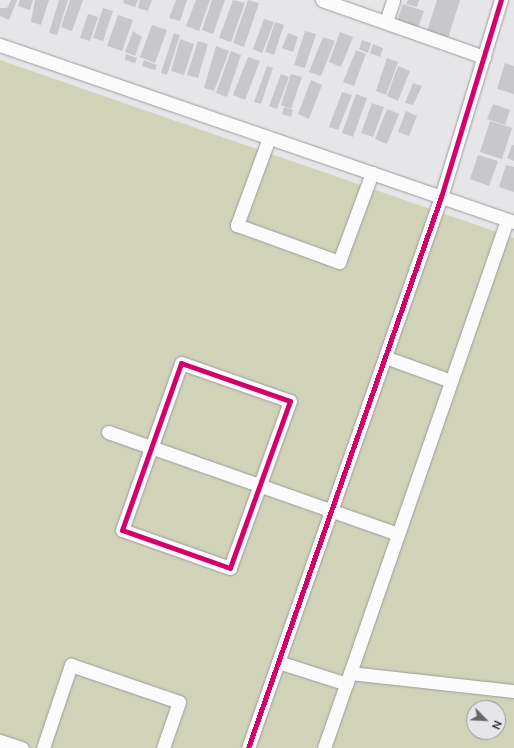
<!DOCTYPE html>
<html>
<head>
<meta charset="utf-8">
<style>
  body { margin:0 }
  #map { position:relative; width:514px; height:748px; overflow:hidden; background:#e6e6e9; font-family:"Nunito Sans",sans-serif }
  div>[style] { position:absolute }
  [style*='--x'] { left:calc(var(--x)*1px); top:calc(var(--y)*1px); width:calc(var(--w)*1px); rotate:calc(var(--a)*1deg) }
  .green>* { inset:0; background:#d1d3b9 }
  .building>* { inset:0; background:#c8c8ca }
  .roads { filter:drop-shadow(0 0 1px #9b9b9d) drop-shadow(0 0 1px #9b9b9d) }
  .street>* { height:13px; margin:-6.5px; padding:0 6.5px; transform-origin:6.5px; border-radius:6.5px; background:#fbfbfc }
  .cycleway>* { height:5px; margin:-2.5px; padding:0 2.5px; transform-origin:2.5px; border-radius:2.5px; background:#d6006c }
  span { translate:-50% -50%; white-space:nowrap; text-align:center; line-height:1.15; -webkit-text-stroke:3.5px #e5e5ea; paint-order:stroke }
  .north { position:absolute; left:466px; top:700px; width:40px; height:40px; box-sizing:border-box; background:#e5e5ea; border:1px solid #97979b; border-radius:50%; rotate:114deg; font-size:11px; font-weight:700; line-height:16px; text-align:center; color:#222224 }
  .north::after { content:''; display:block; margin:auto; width:14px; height:18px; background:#676769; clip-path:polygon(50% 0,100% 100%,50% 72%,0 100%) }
</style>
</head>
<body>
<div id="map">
  <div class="green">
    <i style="clip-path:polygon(evenodd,0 60px,514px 238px,514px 748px,0 748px,0 60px,474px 708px,498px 708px,498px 732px,474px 732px,474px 708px)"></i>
  </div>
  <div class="building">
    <i style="clip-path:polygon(11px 0,17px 0,9px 20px,0 16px,0 8px,7px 8px)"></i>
    <i style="clip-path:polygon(20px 0,33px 0,30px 10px,18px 6px)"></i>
    <i style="clip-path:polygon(35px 0,49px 0,41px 25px,31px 22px)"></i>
    <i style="clip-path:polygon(59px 0,68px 0,57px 35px,49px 33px)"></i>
    <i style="clip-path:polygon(70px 0,83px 0,72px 31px,61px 27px)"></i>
    <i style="clip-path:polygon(124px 0,138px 0,135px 7px,123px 3px)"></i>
    <i style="clip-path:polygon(140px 0,152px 0,148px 11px,138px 8px)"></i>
    <i style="clip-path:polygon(176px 0,187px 0,180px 21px,169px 18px)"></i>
    <i style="clip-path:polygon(196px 0,210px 0,199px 31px,186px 26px)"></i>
    <i style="clip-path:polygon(212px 0,225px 0,213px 34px,202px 30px)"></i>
    <i style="clip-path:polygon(233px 0,245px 3px,231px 42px,219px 38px)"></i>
    <i style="clip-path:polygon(248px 0,259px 3px,244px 47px,233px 43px)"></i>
    <i style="clip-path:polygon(408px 0,419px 0,417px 7px,406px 4px)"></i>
    <i style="clip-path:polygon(437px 0,460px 0,448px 38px,427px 31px)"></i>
    <i style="clip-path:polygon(403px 4px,424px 11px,418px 28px,397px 21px)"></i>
    <i style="clip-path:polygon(103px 8px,113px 11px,103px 41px,93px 38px)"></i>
    <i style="clip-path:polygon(88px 14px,98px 17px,90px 41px,80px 38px)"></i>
    <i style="clip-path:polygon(118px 15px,133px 20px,122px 51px,107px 46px)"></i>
    <i style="clip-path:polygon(264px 19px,274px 22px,262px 53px,253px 49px)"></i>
    <i style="clip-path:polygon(275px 22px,284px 25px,274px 55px,265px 52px)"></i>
    <i style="clip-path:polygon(152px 25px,167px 30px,155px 63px,140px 57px)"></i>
    <i style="clip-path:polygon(133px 31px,142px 37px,135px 56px,125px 52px)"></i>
    <i style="clip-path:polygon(305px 31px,316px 34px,305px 68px,294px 65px)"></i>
    <i style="clip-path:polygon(340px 32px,353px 37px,341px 67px,329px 62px)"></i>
    <i style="clip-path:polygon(174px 33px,180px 35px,167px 75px,161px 73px)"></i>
    <i style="clip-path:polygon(288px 33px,298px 37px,293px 52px,282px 48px)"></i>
    <i style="clip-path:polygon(323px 37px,335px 41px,321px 76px,309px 72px)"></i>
    <i style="clip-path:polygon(180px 39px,194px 44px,184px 75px,171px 71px)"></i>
    <i style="clip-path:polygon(362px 40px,371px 43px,368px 53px,359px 49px)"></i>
    <i style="clip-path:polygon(198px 41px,208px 44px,198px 78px,187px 75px)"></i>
    <i style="clip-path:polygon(373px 44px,383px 48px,380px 57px,370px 53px)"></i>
    <i style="clip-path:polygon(216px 46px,229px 51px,214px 91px,204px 88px)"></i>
    <i style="clip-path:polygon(356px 50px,366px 54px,354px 86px,343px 82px)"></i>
    <i style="clip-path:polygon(231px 51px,241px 55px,227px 97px,216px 93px)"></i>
    <i style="clip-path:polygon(126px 54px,137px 58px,135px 63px,125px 60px)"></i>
    <i style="clip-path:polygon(248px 57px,260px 61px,245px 100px,233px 95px)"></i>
    <i style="clip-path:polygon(387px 58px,398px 62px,386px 95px,376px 91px)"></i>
    <i style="clip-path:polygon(144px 60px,157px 65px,155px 70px,142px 66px)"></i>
    <i style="clip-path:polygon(505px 63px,514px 66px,514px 94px,497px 89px)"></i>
    <i style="clip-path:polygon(267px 66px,273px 68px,261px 104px,254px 102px)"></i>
    <i style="clip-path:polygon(398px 66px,410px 71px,398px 101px,387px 96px)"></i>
    <i style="clip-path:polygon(281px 74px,289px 77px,277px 109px,269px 106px)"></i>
    <i style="clip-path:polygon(291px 74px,302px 77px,291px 109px,281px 105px)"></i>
    <i style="clip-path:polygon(311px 80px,322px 85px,309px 119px,298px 114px)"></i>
    <i style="clip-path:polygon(413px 83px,422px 86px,413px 105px,405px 103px)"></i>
    <i style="clip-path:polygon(342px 92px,352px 95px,338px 130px,329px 127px)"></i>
    <i style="clip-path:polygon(356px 94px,367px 98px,353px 137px,342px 133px)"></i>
    <i style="clip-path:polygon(372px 103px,384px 107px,373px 137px,361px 133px)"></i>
    <i style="clip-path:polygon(493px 104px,510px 110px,505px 125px,487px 119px)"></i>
    <i style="clip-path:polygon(284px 107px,293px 110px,291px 117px,282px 114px)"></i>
    <i style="clip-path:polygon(387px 109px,399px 114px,387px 144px,375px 139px)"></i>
    <i style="clip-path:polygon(406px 111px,417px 116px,409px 136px,398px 132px)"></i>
    <i style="clip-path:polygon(490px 121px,512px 128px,502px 159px,480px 152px)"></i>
    <i style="clip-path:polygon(512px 145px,514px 145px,514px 161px,507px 158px)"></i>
    <i style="clip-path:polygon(478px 155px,498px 161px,489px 186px,470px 179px)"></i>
    <i style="clip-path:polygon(506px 165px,514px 167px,514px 192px,499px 187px)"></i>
  </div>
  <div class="roads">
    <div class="street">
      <i style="--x:322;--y:0;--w:172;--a:19.4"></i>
      <i style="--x:386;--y:22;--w:23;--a:-72"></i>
      <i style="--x:0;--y:45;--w:544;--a:19"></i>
      <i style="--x:269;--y:138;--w:93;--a:110.2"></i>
      <i style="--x:237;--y:225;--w:109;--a:19.9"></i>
      <i style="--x:339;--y:262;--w:95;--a:-69.7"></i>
      <i style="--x:385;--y:357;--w:70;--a:20"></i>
      <i style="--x:181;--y:363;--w:115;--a:19.2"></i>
      <i style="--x:290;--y:401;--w:177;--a:109.8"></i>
      <i style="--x:230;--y:568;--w:114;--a:-160.6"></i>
      <i style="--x:122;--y:530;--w:177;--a:-70.5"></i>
      <i style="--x:108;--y:432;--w:307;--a:19.4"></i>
      <i style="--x:278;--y:662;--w:72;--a:17.7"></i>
      <i style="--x:350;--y:673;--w:165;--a:6.3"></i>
      <i style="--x:0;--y:741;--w:23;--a:18"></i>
      <i style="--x:43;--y:748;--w:88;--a:-71.4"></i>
      <i style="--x:71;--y:665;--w:114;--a:18.9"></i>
      <i style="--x:179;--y:702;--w:49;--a:109.2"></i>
      <i style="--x:248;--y:748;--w:584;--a:-70.7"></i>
      <i style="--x:441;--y:197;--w:206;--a:-73.1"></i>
      <i style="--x:324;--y:748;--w:559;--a:-70.88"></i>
    </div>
  </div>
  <div class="cycleway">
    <i style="--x:181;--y:363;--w:115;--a:19.2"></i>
    <i style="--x:290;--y:401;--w:177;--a:109.8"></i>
    <i style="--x:230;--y:568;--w:114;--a:-160.6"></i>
    <i style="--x:122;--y:530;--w:177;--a:-70.5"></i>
    <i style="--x:248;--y:748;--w:584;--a:-70.7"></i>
    <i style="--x:441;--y:197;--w:206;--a:-73.1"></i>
  </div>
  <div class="north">N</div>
</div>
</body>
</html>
